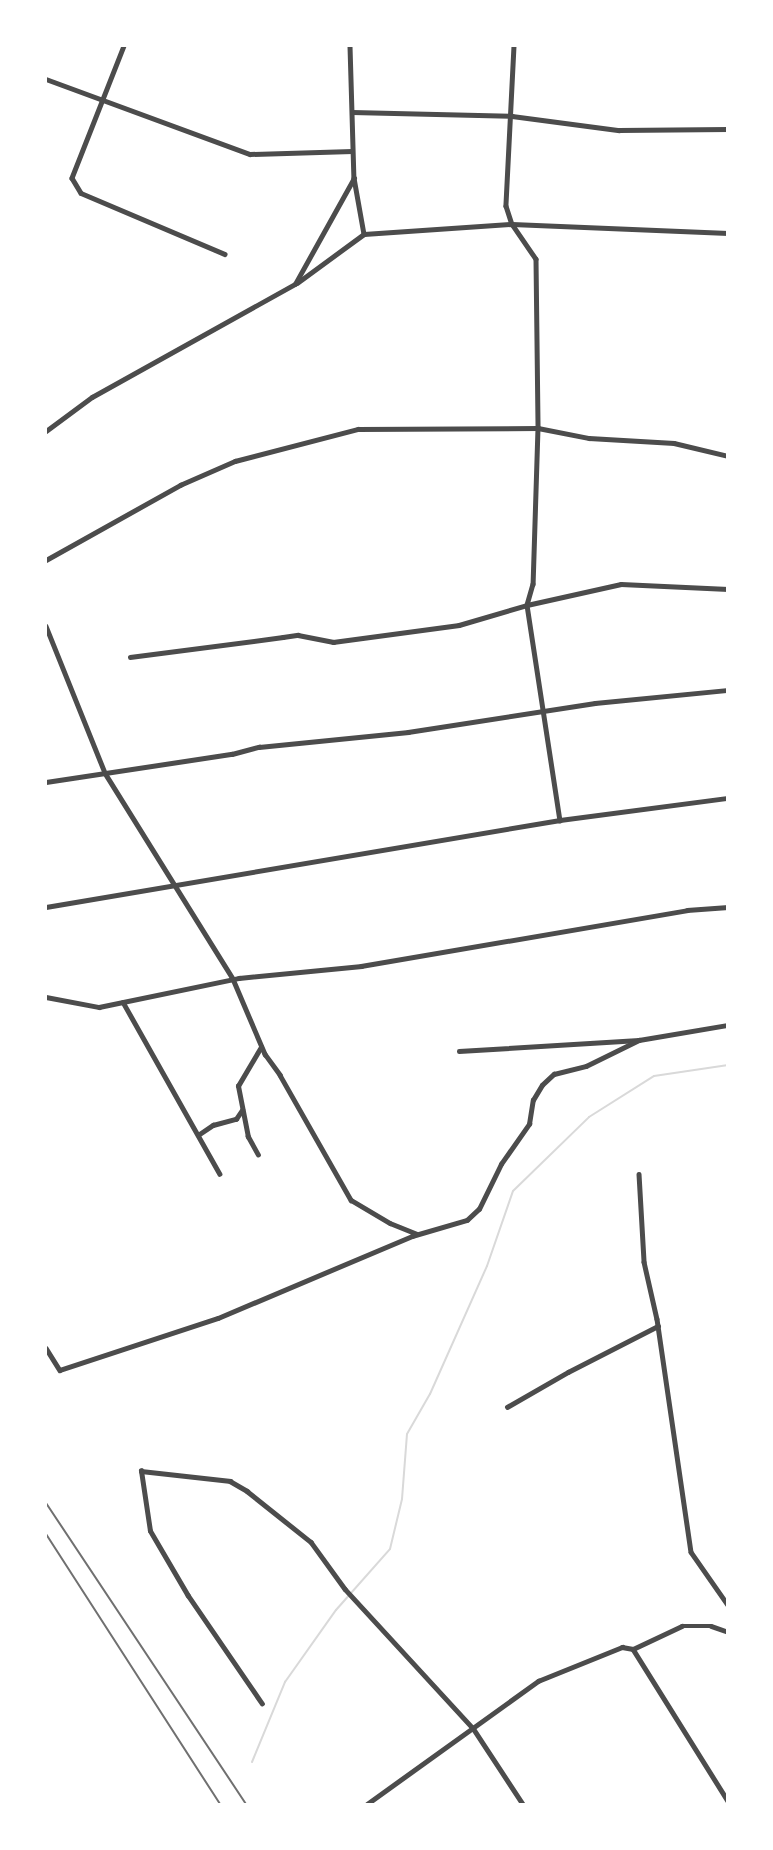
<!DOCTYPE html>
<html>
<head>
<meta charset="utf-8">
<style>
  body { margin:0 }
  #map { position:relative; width:773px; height:1850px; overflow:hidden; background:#fff; font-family:"PT Serif",serif }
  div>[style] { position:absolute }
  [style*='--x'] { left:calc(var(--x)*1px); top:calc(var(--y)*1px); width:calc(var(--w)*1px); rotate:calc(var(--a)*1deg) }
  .stream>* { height:2px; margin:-1px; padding:0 1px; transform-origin:1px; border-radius:1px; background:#d9d9d9 }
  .minor>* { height:4.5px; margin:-2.25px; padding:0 2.25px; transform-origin:2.25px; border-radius:2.25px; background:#4c4c4c }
  .rail>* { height:2px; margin:-1px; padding:0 1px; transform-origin:1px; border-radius:1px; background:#707070 }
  span { translate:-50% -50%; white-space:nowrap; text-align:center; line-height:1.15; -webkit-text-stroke:7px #fff; paint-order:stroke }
  .frame { position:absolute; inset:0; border:47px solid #fff; pointer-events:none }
</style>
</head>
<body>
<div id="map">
  <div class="stream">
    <i style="--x:252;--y:1762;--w:87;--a:-67.6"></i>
    <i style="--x:285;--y:1682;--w:88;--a:-54.7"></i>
    <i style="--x:336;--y:1610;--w:81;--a:-48.5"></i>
    <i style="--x:390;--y:1549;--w:51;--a:-76.5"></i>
    <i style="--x:402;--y:1499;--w:65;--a:-85.6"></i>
    <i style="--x:407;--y:1434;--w:46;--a:-60.1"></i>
    <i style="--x:430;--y:1394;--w:140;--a:-66"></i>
    <i style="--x:487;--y:1266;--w:79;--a:-70.9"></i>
    <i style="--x:513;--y:1191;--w:106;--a:-44.2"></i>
    <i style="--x:589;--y:1117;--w:77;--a:-32.2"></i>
    <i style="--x:654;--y:1076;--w:75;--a:-8.5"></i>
  </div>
  <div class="minor">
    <i style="--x:124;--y:46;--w:142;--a:111.5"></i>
    <i style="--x:72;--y:178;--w:17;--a:59"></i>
    <i style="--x:81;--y:193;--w:156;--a:23"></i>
    <i style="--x:350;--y:46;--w:132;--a:88.3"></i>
    <i style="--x:354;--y:178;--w:57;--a:79.9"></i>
    <i style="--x:514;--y:46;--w:160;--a:92.9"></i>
    <i style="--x:506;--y:206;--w:19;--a:72"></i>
    <i style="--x:512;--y:224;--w:42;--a:55.6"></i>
    <i style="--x:536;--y:259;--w:169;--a:89.3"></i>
    <i style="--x:538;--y:428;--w:156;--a:91.8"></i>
    <i style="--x:533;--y:584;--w:22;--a:106"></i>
    <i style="--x:527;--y:605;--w:218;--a:81.3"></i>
    <i style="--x:46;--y:79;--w:217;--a:20.2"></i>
    <i style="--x:250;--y:154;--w:102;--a:-1.7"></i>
    <i style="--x:352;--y:112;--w:160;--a:1.4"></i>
    <i style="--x:512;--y:116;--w:108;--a:7.5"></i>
    <i style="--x:619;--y:130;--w:109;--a:-0.5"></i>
    <i style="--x:364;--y:234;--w:148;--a:-3.9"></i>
    <i style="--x:512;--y:224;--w:216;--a:2.4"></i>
    <i style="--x:297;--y:283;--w:83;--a:-36.2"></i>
    <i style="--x:46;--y:431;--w:57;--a:-36.5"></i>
    <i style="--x:92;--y:397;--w:232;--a:-29.1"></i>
    <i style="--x:295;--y:284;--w:121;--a:-60.9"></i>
    <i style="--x:46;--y:560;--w:154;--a:-29.2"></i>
    <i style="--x:180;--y:485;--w:60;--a:-23.6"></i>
    <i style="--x:235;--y:461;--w:127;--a:-14.6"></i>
    <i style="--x:358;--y:429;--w:180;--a:-0.3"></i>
    <i style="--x:538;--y:428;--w:52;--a:11.1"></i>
    <i style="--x:589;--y:438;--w:85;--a:3.4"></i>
    <i style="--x:674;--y:443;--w:56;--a:13.5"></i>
    <i style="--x:46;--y:626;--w:158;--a:68.1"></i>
    <i style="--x:105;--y:773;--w:243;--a:58.1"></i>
    <i style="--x:233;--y:979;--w:82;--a:66.9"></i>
    <i style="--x:265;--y:1054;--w:26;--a:54"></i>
    <i style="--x:280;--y:1075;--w:144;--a:60.4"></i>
    <i style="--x:351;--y:1200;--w:45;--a:30.5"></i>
    <i style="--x:390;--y:1223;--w:29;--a:22"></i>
    <i style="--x:130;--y:657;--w:154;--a:-7.4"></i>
    <i style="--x:283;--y:637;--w:15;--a:-8"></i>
    <i style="--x:298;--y:635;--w:36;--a:11"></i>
    <i style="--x:333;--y:642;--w:127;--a:-7.7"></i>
    <i style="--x:459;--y:625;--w:71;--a:-16.4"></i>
    <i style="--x:527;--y:605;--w:96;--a:-12.6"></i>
    <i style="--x:621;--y:584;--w:107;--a:2.7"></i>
    <i style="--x:46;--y:782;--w:188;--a:-8.6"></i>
    <i style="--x:232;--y:754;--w:28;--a:-15"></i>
    <i style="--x:259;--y:747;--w:150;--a:-5.7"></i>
    <i style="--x:408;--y:732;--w:189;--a:-8.8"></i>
    <i style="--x:595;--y:703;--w:134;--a:-5.6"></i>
    <i style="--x:46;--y:907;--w:521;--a:-9.61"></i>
    <i style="--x:560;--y:820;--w:169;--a:-7.5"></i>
    <i style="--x:46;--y:997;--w:54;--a:10.7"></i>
    <i style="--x:99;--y:1007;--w:143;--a:-11.7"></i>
    <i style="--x:239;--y:978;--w:123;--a:-5.6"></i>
    <i style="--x:361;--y:966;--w:331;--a:-9.7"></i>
    <i style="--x:687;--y:910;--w:41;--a:-4.2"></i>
    <i style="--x:123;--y:1002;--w:197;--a:60.6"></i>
    <i style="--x:459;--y:1051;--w:180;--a:-3.5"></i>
    <i style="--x:639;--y:1040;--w:90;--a:-9.6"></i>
    <i style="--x:198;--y:1135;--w:18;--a:-34"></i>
    <i style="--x:213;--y:1125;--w:24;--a:-15"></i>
    <i style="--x:236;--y:1119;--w:11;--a:-56"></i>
    <i style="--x:258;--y:1155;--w:21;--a:-119"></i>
    <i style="--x:248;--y:1137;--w:52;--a:-101.1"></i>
    <i style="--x:238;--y:1086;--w:45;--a:-59.5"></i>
    <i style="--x:639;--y:1174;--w:88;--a:86.7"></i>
    <i style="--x:644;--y:1262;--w:58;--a:77.2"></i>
    <i style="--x:657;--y:1319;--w:235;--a:81.7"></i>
    <i style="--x:691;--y:1552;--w:65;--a:55.1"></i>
    <i style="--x:46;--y:1348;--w:26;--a:58"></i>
    <i style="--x:60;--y:1370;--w:166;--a:-18.2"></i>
    <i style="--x:218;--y:1318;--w:211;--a:-22.9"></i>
    <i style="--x:412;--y:1236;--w:57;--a:-16.2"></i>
    <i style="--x:467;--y:1220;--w:16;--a:-43"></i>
    <i style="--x:479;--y:1209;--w:50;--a:-63.9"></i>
    <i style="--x:501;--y:1164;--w:49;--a:-55"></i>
    <i style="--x:529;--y:1124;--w:24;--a:-81"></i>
    <i style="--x:533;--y:1100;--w:17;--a:-59"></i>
    <i style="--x:542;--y:1085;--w:16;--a:-43"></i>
    <i style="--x:554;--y:1074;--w:33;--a:-14"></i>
    <i style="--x:586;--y:1066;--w:59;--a:-26.1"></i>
    <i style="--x:507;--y:1407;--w:70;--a:-29.8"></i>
    <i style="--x:568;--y:1372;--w:101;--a:-27.1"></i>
    <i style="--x:633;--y:1649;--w:179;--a:58"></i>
    <i style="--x:633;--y:1649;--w:54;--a:-25.1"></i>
    <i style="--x:682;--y:1626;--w:29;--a:0"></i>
    <i style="--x:711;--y:1626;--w:18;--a:19"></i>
    <i style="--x:262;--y:1704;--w:131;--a:-124.4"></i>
    <i style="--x:188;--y:1596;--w:75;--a:-120.3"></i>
    <i style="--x:150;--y:1531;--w:61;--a:-98.5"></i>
    <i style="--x:141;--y:1471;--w:90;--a:6.4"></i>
    <i style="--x:230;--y:1481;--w:20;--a:30"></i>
    <i style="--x:247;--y:1491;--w:82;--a:38.6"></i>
    <i style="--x:311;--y:1542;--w:58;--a:54.1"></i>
    <i style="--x:345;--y:1589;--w:189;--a:47.4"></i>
    <i style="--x:473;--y:1728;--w:91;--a:56.7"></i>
    <i style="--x:367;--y:1804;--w:211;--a:-35.7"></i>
    <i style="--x:538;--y:1681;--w:91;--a:-22"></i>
    <i style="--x:622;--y:1647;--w:11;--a:10"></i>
  </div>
  <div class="rail">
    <i style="--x:46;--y:1503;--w:361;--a:56.4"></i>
    <i style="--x:46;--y:1534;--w:321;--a:57.2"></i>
  </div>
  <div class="frame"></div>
</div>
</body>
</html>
